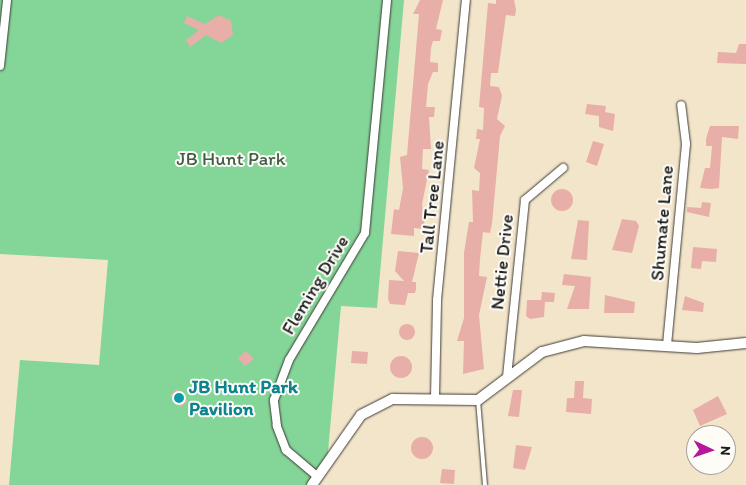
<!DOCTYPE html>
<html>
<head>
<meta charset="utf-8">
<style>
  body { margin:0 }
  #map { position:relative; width:746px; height:485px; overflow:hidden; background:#f3e5ca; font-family:Itim,sans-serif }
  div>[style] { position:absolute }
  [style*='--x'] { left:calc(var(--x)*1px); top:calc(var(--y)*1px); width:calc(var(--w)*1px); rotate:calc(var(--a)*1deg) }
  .green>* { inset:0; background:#84d698 }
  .building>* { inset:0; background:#e7afa8 }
  .round { border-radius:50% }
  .roads { filter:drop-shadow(0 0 1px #3c3a36) drop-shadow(0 0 1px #3c3a36) }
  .service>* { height:4px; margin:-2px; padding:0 2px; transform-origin:2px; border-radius:2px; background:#fff }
  .minor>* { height:8px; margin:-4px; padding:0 4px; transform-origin:4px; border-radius:4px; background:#fff }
  .tertiary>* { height:10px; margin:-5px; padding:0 5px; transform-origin:5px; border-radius:5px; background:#fff }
  .dots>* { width:14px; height:14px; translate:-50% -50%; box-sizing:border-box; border:2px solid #fdfcf7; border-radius:50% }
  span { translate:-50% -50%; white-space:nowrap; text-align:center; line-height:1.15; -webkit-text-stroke:4px #fdfcf7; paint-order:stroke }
  .park-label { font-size:19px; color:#405d47 }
  .street-label { font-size:19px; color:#1c1c1c }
  .culture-label { font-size:19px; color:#0d838f; font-weight:700 }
  .left { translate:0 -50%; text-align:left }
  .north { position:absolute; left:686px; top:425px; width:50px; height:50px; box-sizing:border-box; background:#fdfcf7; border:1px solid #a3a29f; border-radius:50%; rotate:93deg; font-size:14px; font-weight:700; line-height:20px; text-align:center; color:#1c1c1c }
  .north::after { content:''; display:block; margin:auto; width:18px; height:22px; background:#b5179e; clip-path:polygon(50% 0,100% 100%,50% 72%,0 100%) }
</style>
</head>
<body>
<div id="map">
  <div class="green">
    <i style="clip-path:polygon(0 0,404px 0,377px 308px,341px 306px,327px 463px,312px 485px,9px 485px,20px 360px,99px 365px,108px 260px,0 254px)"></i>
  </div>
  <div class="building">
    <i style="clip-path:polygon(420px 0,443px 0,436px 29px,442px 30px,440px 41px,433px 41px,431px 48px,430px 62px,438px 63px,438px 72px,433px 72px,428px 84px,426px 107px,435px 107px,434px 117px,429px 117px,431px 149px,423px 149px,422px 169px,429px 170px,422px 204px,425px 229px,414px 228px,414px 236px,391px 234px,394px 209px,399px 210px,403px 188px,400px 157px,407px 155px,419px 14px,413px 14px)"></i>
    <i style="clip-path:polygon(496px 0,514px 0,516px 9px,515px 16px,506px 15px,498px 73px,491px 73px,490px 86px,499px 87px,502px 96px,497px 119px,505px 126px,500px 136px,492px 224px,490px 233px,483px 232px,480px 259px,479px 276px,487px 277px,479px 315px,484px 369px,463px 374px,464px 341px,457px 341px,464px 318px,464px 253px,469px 222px,473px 222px,472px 190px,479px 191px,480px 173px,474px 168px,480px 139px,476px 139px,477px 129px,483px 130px,484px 108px,479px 107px,488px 3px,496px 4px)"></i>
    <i style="clip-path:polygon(219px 15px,231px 21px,233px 35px,221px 43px,206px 35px,190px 47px,186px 40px,199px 30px,184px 23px,187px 16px,205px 24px)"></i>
    <i style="clip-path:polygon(739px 44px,746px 44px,746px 64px,717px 63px,718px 52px,736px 53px)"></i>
    <i style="clip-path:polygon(587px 104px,606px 106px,605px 112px,615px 114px,613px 131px,599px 127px,599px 116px,585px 114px)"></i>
    <i style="clip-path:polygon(710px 126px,739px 126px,738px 139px,722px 137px,719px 188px,711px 189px,700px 188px,705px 168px,710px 168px,712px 146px,706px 146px,706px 139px)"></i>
    <i style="clip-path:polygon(593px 141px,604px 144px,597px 166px,586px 162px)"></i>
    <i class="round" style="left:551px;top:189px;width:22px;height:22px"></i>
    <i style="clip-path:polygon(702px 202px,711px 203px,709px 217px,687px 212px,687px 207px,701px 208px)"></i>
    <i style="clip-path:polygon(622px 219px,636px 221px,639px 226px,632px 253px,612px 250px)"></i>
    <i style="clip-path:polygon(578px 220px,589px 221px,587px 260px,571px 259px)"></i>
    <i style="clip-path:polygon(693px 247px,717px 249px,716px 262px,702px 261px,701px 269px,691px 268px)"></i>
    <i style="clip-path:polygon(398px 251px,419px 253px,412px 282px,416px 282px,416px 289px,415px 293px,408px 293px,405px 305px,390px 304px,388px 299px,389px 280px,404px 281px,395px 271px)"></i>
    <i style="clip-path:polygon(564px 274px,591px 277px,589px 309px,567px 309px,575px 286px,562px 285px)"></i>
    <i style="clip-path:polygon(542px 292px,555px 293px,554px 302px,545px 302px,544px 317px,530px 319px,526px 316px,527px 300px,541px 300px)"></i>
    <i style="clip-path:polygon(605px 295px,635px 302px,634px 313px,604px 313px)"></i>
    <i style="clip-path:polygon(685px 296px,704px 303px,703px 312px,682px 310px)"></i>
    <i class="round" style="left:399px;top:324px;width:16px;height:16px"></i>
    <i style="clip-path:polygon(246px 351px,254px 359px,245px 366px,238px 358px)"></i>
    <i style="clip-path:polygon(352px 351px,368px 352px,367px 364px,351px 363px)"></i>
    <i class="round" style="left:390px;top:356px;width:22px;height:22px"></i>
    <i style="clip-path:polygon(575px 381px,584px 381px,583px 398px,592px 399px,591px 414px,566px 412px,567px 398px,574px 398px)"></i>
    <i style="clip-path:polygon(177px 389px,188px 401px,180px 407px,170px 395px)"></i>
    <i style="clip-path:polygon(513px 390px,522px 390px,519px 417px,508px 416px)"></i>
    <i style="clip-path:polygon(718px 396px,727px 414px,700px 426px,693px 410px)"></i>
    <i class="round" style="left:411px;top:437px;width:22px;height:22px"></i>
    <i style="clip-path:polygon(516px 445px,532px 447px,525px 470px,513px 468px)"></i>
    <i style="clip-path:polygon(442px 469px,455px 470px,454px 484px,440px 483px)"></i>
  </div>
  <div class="roads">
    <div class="service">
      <i style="--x:478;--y:400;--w:85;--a:85.3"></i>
    </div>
    <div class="minor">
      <i style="--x:0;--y:66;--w:66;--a:-83.9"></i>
      <i style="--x:667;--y:345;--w:202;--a:-84.6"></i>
      <i style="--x:686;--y:144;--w:39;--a:-97"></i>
      <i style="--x:507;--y:377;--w:178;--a:-84.2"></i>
      <i style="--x:525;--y:200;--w:50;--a:-40.1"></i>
      <i style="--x:435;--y:398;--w:98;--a:-88.8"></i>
      <i style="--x:437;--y:300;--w:301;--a:-84.5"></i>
      <i style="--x:318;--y:477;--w:42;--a:-139.8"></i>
      <i style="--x:286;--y:450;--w:26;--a:-111"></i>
      <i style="--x:277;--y:426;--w:26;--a:-97"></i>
      <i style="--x:274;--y:400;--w:43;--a:-69.4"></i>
      <i style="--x:289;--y:360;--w:148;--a:-59.1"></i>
      <i style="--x:365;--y:233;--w:234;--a:-84.6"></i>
    </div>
    <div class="tertiary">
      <i style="--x:312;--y:485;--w:85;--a:-55"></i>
      <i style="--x:361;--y:415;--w:36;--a:-27"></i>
      <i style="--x:393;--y:399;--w:85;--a:0.7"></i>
      <i style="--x:478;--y:400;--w:80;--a:-36.9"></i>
      <i style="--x:542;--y:352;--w:43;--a:-14.7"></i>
      <i style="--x:584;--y:341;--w:113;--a:3.5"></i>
      <i style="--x:697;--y:348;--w:49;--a:-5.8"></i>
    </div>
  </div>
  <div class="dots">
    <i style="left:179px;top:398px;background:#0f9aa8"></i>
  </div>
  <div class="park-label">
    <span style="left:231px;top:159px">JB Hunt Park</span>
  </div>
  <div class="street-label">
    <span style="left:432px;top:197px;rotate:-84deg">Tall Tree Lane</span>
    <span style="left:662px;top:223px;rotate:-85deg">Shumate Lane</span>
    <span style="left:502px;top:262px;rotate:-84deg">Nettie Drive</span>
    <span style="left:315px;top:285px;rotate:-59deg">Fleming Drive</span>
  </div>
  <div class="culture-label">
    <span class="left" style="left:189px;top:398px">JB Hunt Park<br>Pavilion</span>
  </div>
  <div class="north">N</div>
</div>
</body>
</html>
